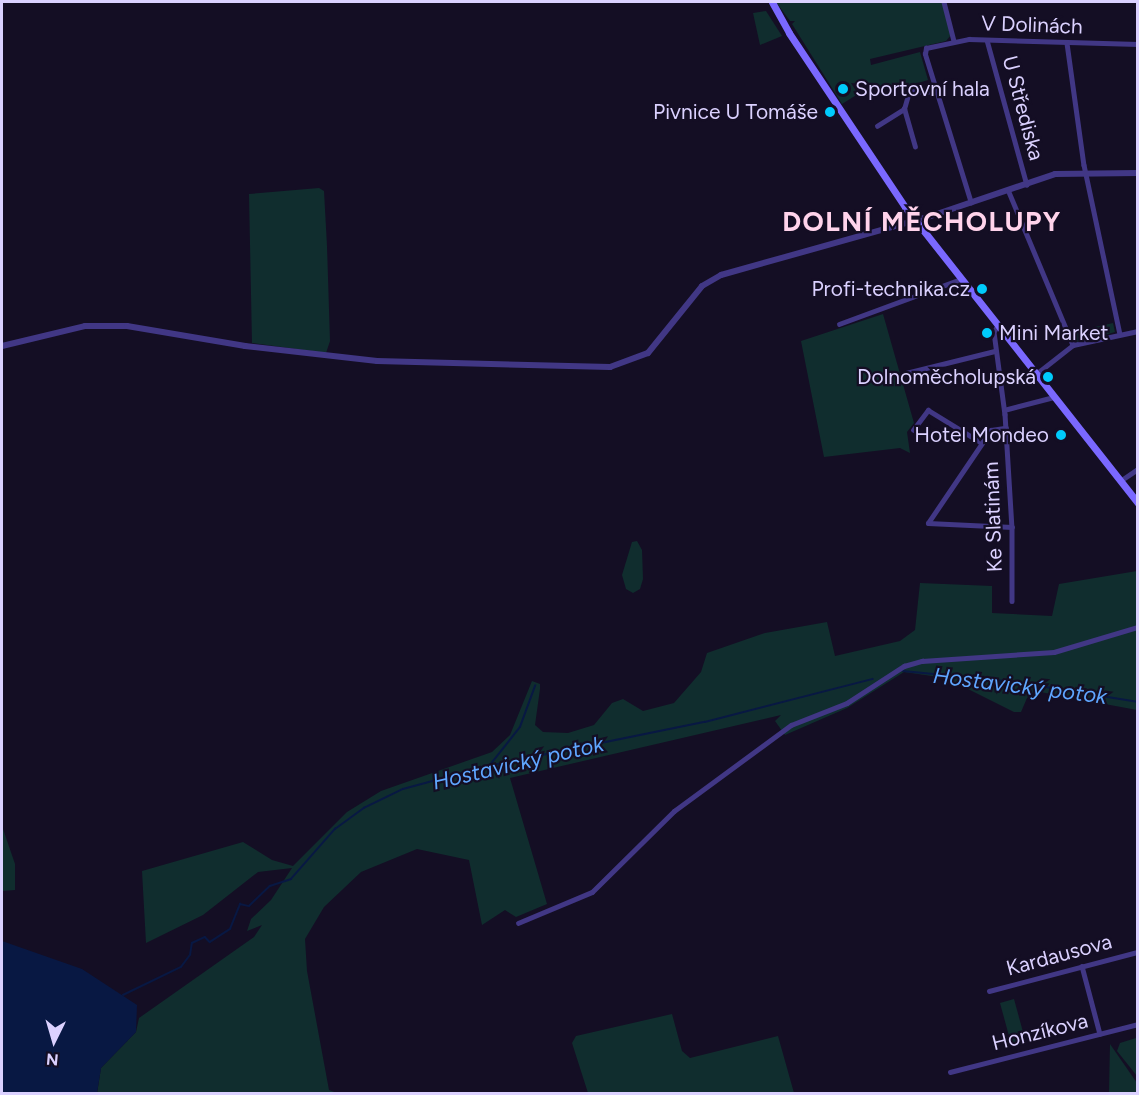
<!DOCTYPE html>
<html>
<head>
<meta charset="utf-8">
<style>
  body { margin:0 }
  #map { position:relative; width:1139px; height:1095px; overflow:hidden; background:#140e24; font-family:Figtree,sans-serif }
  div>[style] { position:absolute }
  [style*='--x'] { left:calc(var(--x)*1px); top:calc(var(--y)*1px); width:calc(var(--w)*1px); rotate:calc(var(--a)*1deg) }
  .green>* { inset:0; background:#102d2e }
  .water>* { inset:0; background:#081843 }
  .stream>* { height:1.5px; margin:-0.75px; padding:0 0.75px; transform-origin:0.75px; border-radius:0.75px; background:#081843 }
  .minor>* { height:4.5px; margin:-2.25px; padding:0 2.25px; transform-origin:2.25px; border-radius:2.25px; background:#413785 }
  .tertiary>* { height:6px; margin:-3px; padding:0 3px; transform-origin:3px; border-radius:3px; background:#413785 }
  .secondary>* { height:7px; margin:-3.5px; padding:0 3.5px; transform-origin:3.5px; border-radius:3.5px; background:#7a68ff }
  .dots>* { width:16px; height:16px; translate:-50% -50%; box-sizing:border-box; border:3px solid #140e24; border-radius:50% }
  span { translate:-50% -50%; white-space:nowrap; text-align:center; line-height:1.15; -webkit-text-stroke:4.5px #140e24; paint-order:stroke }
  .street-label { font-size:21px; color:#dbd1ff }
  .poi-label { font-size:21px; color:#dbd1ff }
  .left { translate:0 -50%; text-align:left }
  .right { translate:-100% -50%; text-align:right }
  .water-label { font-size:22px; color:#5fa6ff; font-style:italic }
  .district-label { font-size:27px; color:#ffd3eb; font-weight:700; letter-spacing:1.5px }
  .frame { position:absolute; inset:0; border:3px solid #dbd1ff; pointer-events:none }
  .north { position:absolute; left:24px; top:1011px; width:60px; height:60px; -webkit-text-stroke:4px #140e24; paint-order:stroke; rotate:185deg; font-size:16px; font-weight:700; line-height:24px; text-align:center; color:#dbd1ff }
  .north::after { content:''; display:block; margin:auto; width:21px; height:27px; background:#dbd1ff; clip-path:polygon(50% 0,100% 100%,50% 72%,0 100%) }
</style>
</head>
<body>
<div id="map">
  <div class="green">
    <i style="clip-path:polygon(776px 2px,942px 2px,951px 35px,946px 41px,870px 59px,871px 65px,920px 52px,928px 80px,901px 88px,851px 83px,858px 94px,842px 104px,792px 24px,795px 21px,790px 21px)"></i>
    <i style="clip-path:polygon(766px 11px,782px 36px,760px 45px,753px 13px)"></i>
    <i style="clip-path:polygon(319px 188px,324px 191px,327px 246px,330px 341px,326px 353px,252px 343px,249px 194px)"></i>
    <i style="clip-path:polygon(883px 314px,914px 423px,907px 432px,910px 453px,900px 448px,824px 457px,801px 341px)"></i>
    <i style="clip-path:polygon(1113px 323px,1115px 332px,1077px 343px,1072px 332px)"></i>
    <i style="clip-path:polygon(637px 541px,642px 550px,643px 579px,640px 589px,633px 593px,626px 589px,622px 575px,632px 542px)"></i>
    <i style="clip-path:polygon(1137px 571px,1137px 710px,1035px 691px,1027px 698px,1021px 712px,1014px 712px,946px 678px,904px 672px,847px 708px,785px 735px,775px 721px,781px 715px,510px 778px,547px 904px,516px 917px,505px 910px,482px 925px,469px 860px,417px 849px,361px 872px,324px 907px,305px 939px,307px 971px,329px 1090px,337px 1093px,97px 1094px,101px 1068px,136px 1032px,139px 1018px,254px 937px,262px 925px,247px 931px,251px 919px,271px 900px,292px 868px,258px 872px,203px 915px,146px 943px,142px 871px,243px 842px,272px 860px,293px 866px,347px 812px,381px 791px,492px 752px,510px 735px,532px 681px,540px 684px,540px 689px,535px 725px,543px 732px,568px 733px,594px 725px,612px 703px,623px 699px,643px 711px,674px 703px,701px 672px,707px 653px,765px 633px,827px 622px,835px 656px,900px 641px,915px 630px,920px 583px,992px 586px,992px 613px,1052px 616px,1059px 584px)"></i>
    <i style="clip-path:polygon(2px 826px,15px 864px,15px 890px,2px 891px)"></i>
    <i style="clip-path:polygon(1014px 999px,1026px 1043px,1012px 1047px,1000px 1003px)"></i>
    <i style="clip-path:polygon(672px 1014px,682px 1051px,690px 1058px,778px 1036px,794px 1093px,588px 1093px,572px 1043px,576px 1036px)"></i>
    <i style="clip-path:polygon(1136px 1038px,1138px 1043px,1137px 1076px,1117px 1051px,1120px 1043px)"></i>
    <i style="clip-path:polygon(1110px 1044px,1137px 1083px,1137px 1093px,1109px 1093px)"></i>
  </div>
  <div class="water">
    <i style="clip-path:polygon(2px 941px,82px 969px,137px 1005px,136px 1032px,101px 1068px,97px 1093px,2px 1093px)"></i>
  </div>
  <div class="stream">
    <i style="--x:903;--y:671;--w:113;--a:5.6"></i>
    <i style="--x:1015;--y:682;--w:125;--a:9.2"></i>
    <i style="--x:490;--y:765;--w:48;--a:-51.7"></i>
    <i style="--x:520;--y:727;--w:44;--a:-69.9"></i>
    <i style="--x:123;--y:995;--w:64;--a:-25.8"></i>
    <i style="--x:181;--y:967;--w:15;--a:-53"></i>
    <i style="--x:190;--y:955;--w:12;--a:-81"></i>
    <i style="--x:192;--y:943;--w:14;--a:-25"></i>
    <i style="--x:205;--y:937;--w:7;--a:45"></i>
    <i style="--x:210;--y:942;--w:24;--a:-33"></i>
    <i style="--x:230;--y:929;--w:27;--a:-68"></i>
    <i style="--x:240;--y:904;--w:9;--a:13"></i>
    <i style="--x:249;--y:906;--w:29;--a:-44"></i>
    <i style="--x:270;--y:886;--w:22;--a:-18"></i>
    <i style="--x:291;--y:879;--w:67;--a:-48.7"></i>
    <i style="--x:335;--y:829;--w:36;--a:-36"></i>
    <i style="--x:364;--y:808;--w:43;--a:-26"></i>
    <i style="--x:403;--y:789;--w:88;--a:-15.1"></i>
    <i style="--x:488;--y:766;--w:221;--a:-11.5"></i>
    <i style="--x:705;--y:722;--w:173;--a:-14.4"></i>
  </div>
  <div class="minor">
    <i style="--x:944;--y:2;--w:40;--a:75.6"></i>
    <i style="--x:987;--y:40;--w:150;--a:74.6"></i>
    <i style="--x:1067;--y:43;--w:123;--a:82.1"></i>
    <i style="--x:1084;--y:165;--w:173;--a:78"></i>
    <i style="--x:877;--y:126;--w:32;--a:-32"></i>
    <i style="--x:915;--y:147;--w:40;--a:-106"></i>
    <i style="--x:904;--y:109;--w:19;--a:-74"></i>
    <i style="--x:909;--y:91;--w:28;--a:2"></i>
    <i style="--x:1009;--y:192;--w:166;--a:67.3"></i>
    <i style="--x:971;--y:203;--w:156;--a:-107.2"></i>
    <i style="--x:925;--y:54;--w:6;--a:-81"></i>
    <i style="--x:926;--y:48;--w:44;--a:-11.8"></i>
    <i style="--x:969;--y:39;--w:169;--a:1.7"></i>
    <i style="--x:839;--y:324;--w:130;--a:-20.2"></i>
    <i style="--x:998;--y:326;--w:7;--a:124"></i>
    <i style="--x:994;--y:332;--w:83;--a:82.4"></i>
    <i style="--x:1005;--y:414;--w:113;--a:86.5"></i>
    <i style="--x:1012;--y:527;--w:74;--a:90"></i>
    <i style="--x:906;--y:373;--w:92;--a:-13.9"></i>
    <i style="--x:1036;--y:374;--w:47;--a:-38.1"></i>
    <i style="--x:1073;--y:345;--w:66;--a:-12.2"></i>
    <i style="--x:1004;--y:410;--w:52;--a:-14.6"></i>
    <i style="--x:913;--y:430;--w:25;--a:-53"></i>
    <i style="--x:928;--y:410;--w:63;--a:31.4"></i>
    <i style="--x:1120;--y:481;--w:22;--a:-34"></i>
    <i style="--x:928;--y:523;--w:112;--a:-55.9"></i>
    <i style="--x:991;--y:430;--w:15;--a:-8"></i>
    <i style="--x:928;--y:523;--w:84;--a:2.7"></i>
    <i style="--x:518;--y:923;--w:80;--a:-22.7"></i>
    <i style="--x:592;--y:892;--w:115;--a:-44.6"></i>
    <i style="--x:674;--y:811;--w:145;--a:-36.3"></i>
    <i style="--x:791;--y:725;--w:60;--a:-21.4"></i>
    <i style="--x:847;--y:703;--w:68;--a:-33"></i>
    <i style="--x:904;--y:666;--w:19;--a:-16"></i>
    <i style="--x:922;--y:661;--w:132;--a:-3.9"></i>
    <i style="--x:1054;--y:652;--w:88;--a:-16.6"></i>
    <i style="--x:1082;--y:966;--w:70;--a:75.2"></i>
    <i style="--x:989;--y:991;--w:154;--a:-14.7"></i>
    <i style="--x:950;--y:1072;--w:194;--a:-14.3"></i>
  </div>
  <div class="tertiary">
    <i style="--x:2;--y:346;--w:85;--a:-13.5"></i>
    <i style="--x:85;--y:326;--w:42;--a:0"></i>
    <i style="--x:127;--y:326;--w:120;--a:9.6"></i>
    <i style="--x:245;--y:346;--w:133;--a:6.5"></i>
    <i style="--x:377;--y:361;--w:233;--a:1.5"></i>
    <i style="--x:610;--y:367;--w:40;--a:-20.2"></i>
    <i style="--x:648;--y:353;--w:86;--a:-51.1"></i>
    <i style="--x:702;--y:286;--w:22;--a:-30"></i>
    <i style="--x:721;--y:275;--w:215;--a:-15.7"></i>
    <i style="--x:928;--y:217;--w:134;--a:-18.7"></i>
    <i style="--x:1055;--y:174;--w:83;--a:-0.7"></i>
  </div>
  <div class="secondary">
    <i style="--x:772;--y:2;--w:35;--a:61"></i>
    <i style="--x:789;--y:33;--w:209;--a:56.3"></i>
    <i style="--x:905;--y:207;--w:377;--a:51.8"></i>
  </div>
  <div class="dots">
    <i style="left:843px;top:89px;background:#00cbfc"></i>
    <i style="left:830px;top:112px;background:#00cbfc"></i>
    <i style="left:982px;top:289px;background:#00cbfc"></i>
    <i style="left:987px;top:333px;background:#00cbfc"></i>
    <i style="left:1048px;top:377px;background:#00cbfc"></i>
    <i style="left:1061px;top:435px;background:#00cbfc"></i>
  </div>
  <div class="street-label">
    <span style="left:1032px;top:25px;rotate:2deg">V Dolinách</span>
    <span style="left:1023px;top:108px;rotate:75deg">U Střediska</span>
    <span style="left:993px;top:517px;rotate:-92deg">Ke Slatinám</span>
    <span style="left:1059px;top:955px;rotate:-15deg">Kardausova</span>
    <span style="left:1040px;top:1032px;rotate:-14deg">Honzíkova</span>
  </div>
  <div class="poi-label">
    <span class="left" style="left:855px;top:89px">Sportovní hala</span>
    <span class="right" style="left:818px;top:112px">Pivnice U Tomáše</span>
    <span class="right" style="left:970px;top:289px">Profi-technika.cz</span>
    <span class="left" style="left:999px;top:333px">Mini Market</span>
    <span class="right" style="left:1036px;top:377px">Dolnoměcholupská</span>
    <span class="right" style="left:1049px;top:435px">Hotel Mondeo</span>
  </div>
  <div class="water-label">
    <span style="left:1020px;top:686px;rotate:7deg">Hostavický potok</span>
    <span style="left:518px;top:763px;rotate:-13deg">Hostavický potok</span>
  </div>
  <div class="district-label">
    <span style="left:922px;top:222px">DOLNÍ MĚCHOLUPY</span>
  </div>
  <div class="frame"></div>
  <div class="north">N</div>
</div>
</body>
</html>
